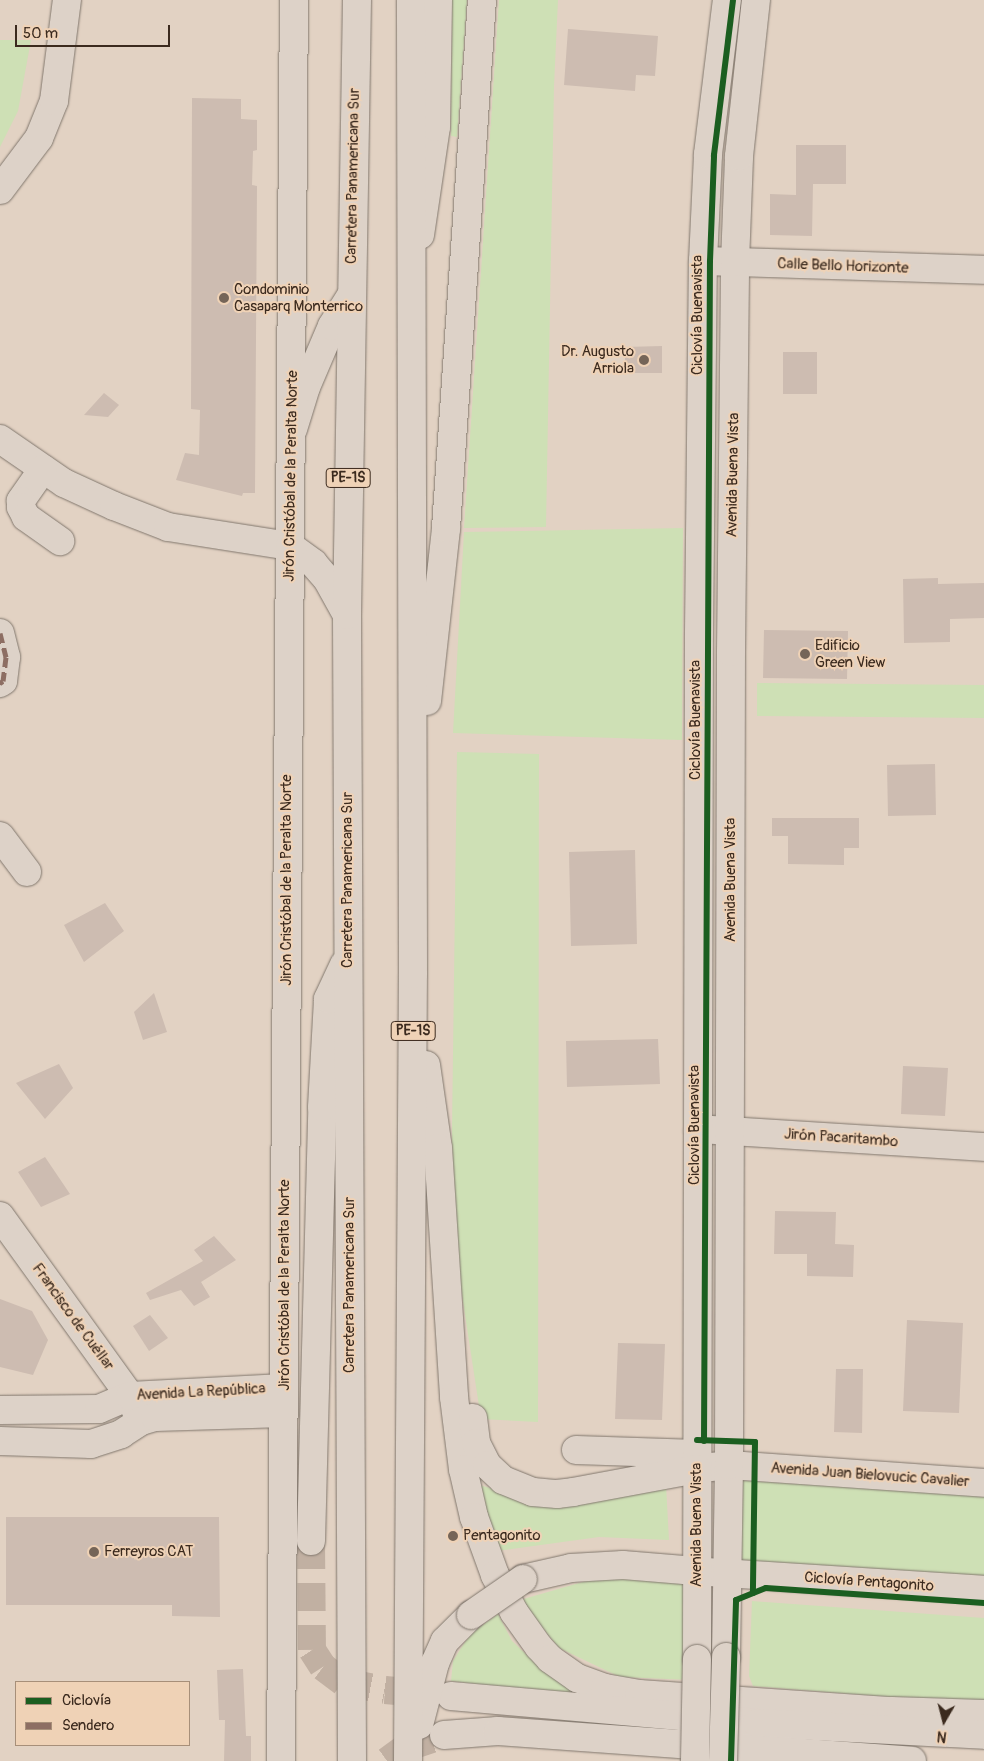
<!DOCTYPE html>
<html>
<head>
<meta charset="utf-8">
<style>
  body { margin:0 }
  #map { position:relative; width:984px; height:1761px; overflow:hidden; background:#e2d2c3; font-family:Pangolin,sans-serif }
  div>[style] { position:absolute }
  [style*='--x'] { left:calc(var(--x)*1px); top:calc(var(--y)*1px); width:calc(var(--w)*1px); rotate:calc(var(--a)*1deg) }
  .green>* { inset:0; background:#cee0b5 }
  .building>* { inset:0; background:#cdbcb1 }
  .highway-tunnel>* { height:28px; margin-top:-14px; transform-origin:0; background:repeating-linear-gradient(90deg,#c1b0a2 0 28px,transparent 0 42px) }
  .roads { filter:drop-shadow(0 0 1px #81776d) drop-shadow(0 0 1px #81776d) }
  .minor>* { height:28px; margin:-14px; padding:0 14px; transform-origin:14px; border-radius:14px; background:#ddd2c8 }
  .major>* { height:28px; margin:-14px; padding:0 14px; transform-origin:14px; border-radius:14px; background:#ddd2c8 }
  .highway>* { height:28px; margin:-14px; padding:0 14px; transform-origin:14px; border-radius:14px; background:#ddd2c8 }
  .bridges { filter:drop-shadow(0 0 1px #81776d) drop-shadow(0 0 1px #81776d) }
  .major-bridge>* { height:28px; margin:-14px; padding:0 14px; transform-origin:14px; border-radius:14px; background:#ddd2c8 }
  .highway-bridge>* { height:28px; margin:-14px; padding:0 14px; transform-origin:14px; border-radius:14px; background:#ddd2c8 }
  .quiet>* { height:5px; margin-top:-2.5px; transform-origin:0; background:repeating-linear-gradient(90deg,#8d6e63 0 10px,transparent 0 15px) }
  .cycleway>* { height:6px; margin:-3px; padding:0 3px; transform-origin:3px; border-radius:3px; background:#1b5e20 }
  .dots>* { width:14px; height:14px; translate:-50% -50%; box-sizing:border-box; border:2px solid #efd2b6; border-radius:50% }
  span { translate:-50% -50%; white-space:nowrap; text-align:center; line-height:1.15; -webkit-text-stroke:4px #efd2b6; paint-order:stroke }
  .shield-label span { padding:1px 4px; background:#efd2b6; border:1px solid; border-radius:4px; -webkit-text-stroke-width:0 }
  .shield-label { font-size:14px; color:#3b2a1e; font-weight:700 }
  .street-label { font-size:15px; color:#3b2a1e }
  .poi-label { font-size:15px; color:#3b2a1e }
  .left { translate:0 -50%; text-align:left }
  .right { translate:-100% -50%; text-align:right }
  .legend { position:absolute; left:15px; top:1681px; width:175px; height:65px; box-sizing:border-box; background:#efd2b6; border:1px solid #a78f79; margin:0; padding:6px 9px; list-style:none; font-size:15px; color:#3b2a1e }
  .legend li { display:flex; align-items:center; gap:10px; height:25px }
  .legend b { width:25px; border:1px solid #a78f79 }
  .north { position:absolute; left:919px; top:1696px; width:50px; height:50px; -webkit-text-stroke:4px #efd2b6; paint-order:stroke; rotate:188deg; font-size:14px; font-weight:700; line-height:20px; text-align:center; color:#3b2a1e }
  .north::after { content:''; display:block; margin:auto; width:18px; height:22px; background:#3b2a1e; clip-path:polygon(50% 0,100% 100%,50% 72%,0 100%) }
  .scale { position:absolute; left:15px; top:25px; width:155px; height:22px; box-sizing:border-box; border:2px solid #3b2a1e; border-top:0; padding-left:6px; font-size:15px; line-height:18px; white-space:nowrap; color:#3b2a1e; -webkit-text-stroke:4px #efd2b6; paint-order:stroke }
</style>
</head>
<body>
<div id="map">
  <div class="green">
    <i style="clip-path:polygon(452px 0,467px 0,457px 137px,451px 136px)"></i>
    <i style="clip-path:polygon(499px 0,558px 0,554px 86px,546px 527px,464px 528px)"></i>
    <i style="clip-path:polygon(0 40px,31px 40px,18px 111px,0 147px)"></i>
    <i style="clip-path:polygon(683px 528px,682px 740px,453px 733px,464px 532px)"></i>
    <i style="clip-path:polygon(757px 683px,984px 685px,984px 718px,757px 716px)"></i>
    <i style="clip-path:polygon(457px 752px,539px 754px,538px 1422px,481px 1419px,456px 1256px,451px 1204px)"></i>
    <i style="clip-path:polygon(738px 1480px,984px 1495px,984px 1579px,739px 1561px)"></i>
    <i style="clip-path:polygon(476px 1484px,556px 1507px,666px 1485px,669px 1540px,599px 1537px,497px 1551px)"></i>
    <i style="clip-path:polygon(600px 1577px,690px 1580px,691px 1680px,620px 1677px,559px 1648px,520px 1600px)"></i>
    <i style="clip-path:polygon(752px 1601px,984px 1618px,984px 1705px,753px 1686px,749px 1676px)"></i>
    <i style="clip-path:polygon(498px 1614px,512px 1641px,543px 1670px,593px 1698px,451px 1681px,453px 1661px,470px 1634px)"></i>
  </div>
  <div class="building">
    <i style="clip-path:polygon(568px 29px,658px 36px,655px 76px,636px 75px,635px 91px,564px 85px)"></i>
    <i style="clip-path:polygon(192px 98px,241px 99px,241px 119px,257px 120px,257px 150px,253px 151px,252px 185px,257px 186px,255px 493px,243px 493px,242px 496px,176px 480px,185px 453px,199px 455px,200px 410px,191px 409px)"></i>
    <i style="clip-path:polygon(796px 145px,846px 145px,846px 184px,813px 184px,812px 236px,770px 235px,770px 194px,796px 195px)"></i>
    <i style="clip-path:polygon(662px 346px,662px 373px,625px 373px,625px 347px)"></i>
    <i style="clip-path:polygon(783px 352px,817px 352px,817px 394px,783px 394px)"></i>
    <i style="clip-path:polygon(104px 393px,119px 405px,108px 417px,84px 415px)"></i>
    <i style="clip-path:polygon(938px 578px,938px 584px,984px 583px,984px 618px,950px 619px,950px 642px,904px 643px,903px 579px)"></i>
    <i style="clip-path:polygon(764px 630px,848px 631px,847px 679px,763px 678px)"></i>
    <i style="clip-path:polygon(935px 764px,936px 815px,888px 816px,887px 765px)"></i>
    <i style="clip-path:polygon(772px 818px,859px 818px,859px 848px,844px 848px,844px 865px,788px 864px,788px 836px,772px 836px)"></i>
    <i style="clip-path:polygon(635px 850px,637px 944px,571px 946px,569px 852px)"></i>
    <i style="clip-path:polygon(105px 903px,124px 931px,84px 962px,64px 925px)"></i>
    <i style="clip-path:polygon(154px 993px,167px 1032px,143px 1040px,134px 1012px)"></i>
    <i style="clip-path:polygon(658px 1039px,660px 1084px,567px 1087px,566px 1041px)"></i>
    <i style="clip-path:polygon(59px 1064px,73px 1088px,45px 1119px,16px 1083px)"></i>
    <i style="clip-path:polygon(903px 1066px,948px 1068px,945px 1116px,901px 1114px)"></i>
    <i style="clip-path:polygon(45px 1157px,70px 1194px,41px 1207px,18px 1172px)"></i>
    <i style="clip-path:polygon(775px 1211px,836px 1212px,835px 1244px,854px 1245px,853px 1277px,807px 1276px,807px 1254px,774px 1254px)"></i>
    <i style="clip-path:polygon(214px 1236px,236px 1260px,201px 1282px,210px 1297px,194px 1306px,181px 1290px,150px 1300px,146px 1293px,203px 1261px,194px 1250px)"></i>
    <i style="clip-path:polygon(0 1299px,32px 1311px,48px 1340px,33px 1375px,0 1367px)"></i>
    <i style="clip-path:polygon(150px 1315px,168px 1338px,149px 1351px,133px 1326px)"></i>
    <i style="clip-path:polygon(907px 1320px,963px 1323px,959px 1413px,903px 1411px)"></i>
    <i style="clip-path:polygon(618px 1343px,665px 1344px,662px 1420px,615px 1419px)"></i>
    <i style="clip-path:polygon(836px 1369px,863px 1369px,862px 1433px,834px 1432px)"></i>
    <i style="clip-path:polygon(6px 1517px,219px 1517px,220px 1617px,172px 1616px,172px 1605px,6px 1605px)"></i>
    <i style="clip-path:polygon(243px 1669px,246px 1736px,251px 1736px,251px 1761px,224px 1761px,225px 1720px,219px 1720px,217px 1670px)"></i>
  </div>
  <div class="highway-tunnel">
    <i style="--x:311;--y:1541;--w:109;--a:89.5"></i>
    <i style="--x:312;--y:1650;--w:20;--a:57"></i>
    <i style="--x:323;--y:1667;--w:25;--a:37"></i>
    <i style="--x:343;--y:1682;--w:43;--a:10.8"></i>
    <i style="--x:385;--y:1690;--w:46;--a:5"></i>
    <i style="--x:387;--y:1761;--w:22;--a:-36"></i>
    <i style="--x:405;--y:1748;--w:41;--a:-18.4"></i>
  </div>
  <div class="roads">
    <div class="minor">
      <i style="--x:0;--y:190;--w:65;--a:-53.1"></i>
      <i style="--x:39;--y:138;--w:40;--a:-68"></i>
      <i style="--x:54;--y:101;--w:102;--a:-82.7"></i>
      <i style="--x:420;--y:235;--w:109;--a:-81.6"></i>
      <i style="--x:436;--y:127;--w:127;--a:-89.1"></i>
      <i style="--x:703;--y:261;--w:281;--a:1.8"></i>
      <i style="--x:0;--y:439;--w:78;--a:34.5"></i>
      <i style="--x:64;--y:483;--w:55;--a:24.7"></i>
      <i style="--x:114;--y:506;--w:58;--a:21.3"></i>
      <i style="--x:168;--y:527;--w:123;--a:8.9"></i>
      <i style="--x:43;--y:469;--w:39;--a:125"></i>
      <i style="--x:21;--y:501;--w:6;--a:90"></i>
      <i style="--x:21;--y:507;--w:11;--a:63"></i>
      <i style="--x:26;--y:517;--w:42;--a:35.2"></i>
      <i style="--x:0;--y:633;--w:25;--a:76"></i>
      <i style="--x:6;--y:657;--w:24;--a:97"></i>
      <i style="--x:3;--y:681;--w:4;--a:146"></i>
      <i style="--x:0;--y:836;--w:45;--a:53.1"></i>
      <i style="--x:698;--y:1129;--w:287;--a:3.6"></i>
      <i style="--x:0;--y:1216;--w:222;--a:54.2"></i>
      <i style="--x:130;--y:1396;--w:18;--a:68"></i>
      <i style="--x:0;--y:1410;--w:99;--a:-0.6"></i>
      <i style="--x:99;--y:1409;--w:34;--a:-23"></i>
      <i style="--x:130;--y:1396;--w:154;--a:-3"></i>
      <i style="--x:0;--y:1441;--w:91;--a:1.9"></i>
      <i style="--x:91;--y:1444;--w:32;--a:-18"></i>
      <i style="--x:121;--y:1434;--w:24;--a:-33"></i>
      <i style="--x:141;--y:1421;--w:15;--a:-16"></i>
      <i style="--x:155;--y:1417;--w:129;--a:-1.8"></i>
      <i style="--x:576;--y:1450;--w:121;--a:1.9"></i>
      <i style="--x:281;--y:1761;--w:1761;--a:-89.58"></i>
    </div>
    <div class="major">
      <i style="--x:711;--y:1467;--w:18;--a:-6"></i>
      <i style="--x:729;--y:1465;--w:256;--a:4"></i>
      <i style="--x:708;--y:1572;--w:277;--a:3.7"></i>
      <i style="--x:726;--y:1657;--w:192;--a:-89.1"></i>
      <i style="--x:729;--y:1465;--w:813;--a:-89.86"></i>
      <i style="--x:731;--y:652;--w:390;--a:-89.4"></i>
      <i style="--x:735;--y:262;--w:106;--a:-87.8"></i>
      <i style="--x:739;--y:156;--w:157;--a:-83.8"></i>
      <i style="--x:697;--y:1659;--w:1026;--a:-89.89"></i>
      <i style="--x:699;--y:633;--w:372;--a:-89.4"></i>
      <i style="--x:703;--y:261;--w:107;--a:-87.3"></i>
      <i style="--x:708;--y:154;--w:155;--a:-83"></i>
    </div>
    <div class="highway">
      <i style="--x:293;--y:429;--w:44;--a:-72.8"></i>
      <i style="--x:306;--y:387;--w:66;--a:-66.9"></i>
      <i style="--x:332;--y:326;--w:34;--a:-58"></i>
      <i style="--x:290;--y:546;--w:29;--a:36"></i>
      <i style="--x:313;--y:563;--w:21;--a:49"></i>
      <i style="--x:327;--y:579;--w:38;--a:61"></i>
      <i style="--x:427;--y:701;--w:174;--a:-83.7"></i>
      <i style="--x:446;--y:528;--w:529;--a:-86.1"></i>
      <i style="--x:426;--y:1065;--w:84;--a:81.8"></i>
      <i style="--x:438;--y:1148;--w:250;--a:86.3"></i>
      <i style="--x:454;--y:1397;--w:73;--a:82.9"></i>
      <i style="--x:463;--y:1469;--w:49;--a:77.1"></i>
      <i style="--x:474;--y:1517;--w:62;--a:70.1"></i>
      <i style="--x:495;--y:1575;--w:42;--a:62.8"></i>
      <i style="--x:514;--y:1612;--w:43;--a:54.5"></i>
      <i style="--x:539;--y:1647;--w:16;--a:47"></i>
      <i style="--x:550;--y:1659;--w:33;--a:35"></i>
      <i style="--x:577;--y:1678;--w:30;--a:20"></i>
      <i style="--x:605;--y:1688;--w:35;--a:10"></i>
      <i style="--x:639;--y:1694;--w:253;--a:3.9"></i>
      <i style="--x:891;--y:1711;--w:93;--a:1.8"></i>
      <i style="--x:473;--y:1418;--w:25;--a:83"></i>
      <i style="--x:476;--y:1443;--w:25;--a:63"></i>
      <i style="--x:487;--y:1465;--w:22;--a:43"></i>
      <i style="--x:503;--y:1480;--w:32;--a:22"></i>
      <i style="--x:533;--y:1492;--w:24;--a:5"></i>
      <i style="--x:557;--y:1494;--w:16;--a:-7"></i>
      <i style="--x:573;--y:1492;--w:126;--a:-10.5"></i>
      <i style="--x:311;--y:1541;--w:434;--a:-88.5"></i>
      <i style="--x:322;--y:1107;--w:108;--a:-86.8"></i>
      <i style="--x:328;--y:999;--w:38;--a:-65"></i>
      <i style="--x:523;--y:1579;--w:49;--a:-12.9"></i>
      <i style="--x:571;--y:1568;--w:52;--a:-3.3"></i>
      <i style="--x:623;--y:1565;--w:73;--a:4.7"></i>
      <i style="--x:451;--y:1696;--w:307;--a:5"></i>
      <i style="--x:757;--y:1723;--w:227;--a:3"></i>
      <i style="--x:419;--y:1725;--w:64;--a:-75.5"></i>
      <i style="--x:435;--y:1663;--w:24;--a:-66"></i>
      <i style="--x:445;--y:1641;--w:37;--a:-45"></i>
      <i style="--x:444;--y:1735;--w:54;--a:-4.2"></i>
      <i style="--x:498;--y:1731;--w:415;--a:4.1"></i>
      <i style="--x:352;--y:1761;--w:1146;--a:-90.25"></i>
      <i style="--x:347;--y:615;--w:615;--a:-89.07"></i>
      <i style="--x:408;--y:1761;--w:787;--a:-89.64"></i>
      <i style="--x:413;--y:974;--w:974;--a:-90.12"></i>
    </div>
  </div>
  <div class="bridges">
    <div class="major-bridge">
      <i style="--x:695;--y:1761;--w:102;--a:-88.9"></i>
      <i style="--x:723;--y:1761;--w:104;--a:-88.3"></i>
    </div>
    <div class="highway-bridge">
      <i style="--x:471;--y:1615;--w:63;--a:-34.7"></i>
    </div>
  </div>
  <div class="quiet">
    <i style="--x:0;--y:633;--w:25;--a:76"></i>
    <i style="--x:6;--y:657;--w:24;--a:97"></i>
    <i style="--x:3;--y:681;--w:4;--a:146"></i>
  </div>
  <div class="cycleway">
    <i style="--x:697;--y:1440;--w:58;--a:2"></i>
    <i style="--x:755;--y:1442;--w:151;--a:90.8"></i>
    <i style="--x:704;--y:1441;--w:1180;--a:-89.71"></i>
    <i style="--x:710;--y:261;--w:106;--a:-87.8"></i>
    <i style="--x:714;--y:155;--w:156;--a:-83"></i>
    <i style="--x:731;--y:1761;--w:161;--a:-88.2"></i>
    <i style="--x:736;--y:1600;--w:32;--a:-22"></i>
    <i style="--x:766;--y:1588;--w:219;--a:3.9"></i>
  </div>
  <div class="dots">
    <i style="left:224px;top:298px;background:#756558"></i>
    <i style="left:644px;top:360px;background:#756558"></i>
    <i style="left:805px;top:654px;background:#756558"></i>
    <i style="left:453px;top:1536px;background:#756558"></i>
    <i style="left:94px;top:1552px;background:#756558"></i>
  </div>
  <div class="shield-label">
    <span style="left:348px;top:478px">PE-1S</span>
    <span style="left:413px;top:1031px">PE-1S</span>
  </div>
  <div class="street-label">
    <span style="left:353px;top:176px;rotate:-89deg">Carretera Panamericana Sur</span>
    <span style="left:843px;top:266px;rotate:2deg">Calle Bello Horizonte</span>
    <span style="left:698px;top:315px;rotate:-90deg">Ciclovía Buenavista</span>
    <span style="left:733px;top:475px;rotate:-89deg">Avenida Buena Vista</span>
    <span style="left:291px;top:476px;rotate:-89deg">Jirón Cristóbal de la Peralta Norte</span>
    <span style="left:696px;top:720px;rotate:-90deg">Ciclovía Buenavista</span>
    <span style="left:287px;top:880px;rotate:-90deg">Jirón Cristóbal de la Peralta Norte</span>
    <span style="left:348px;top:880px;rotate:-90deg">Carretera Panamericana Sur</span>
    <span style="left:731px;top:880px;rotate:-90deg">Avenida Buena Vista</span>
    <span style="left:695px;top:1125px;rotate:-90deg">Ciclovía Buenavista</span>
    <span style="left:841px;top:1138px;rotate:4deg">Jirón Pacaritambo</span>
    <span style="left:285px;top:1285px;rotate:-90deg">Jirón Cristóbal de la Peralta Norte</span>
    <span style="left:350px;top:1285px;rotate:-90deg">Carretera Panamericana Sur</span>
    <span style="left:73px;top:1317px;rotate:54deg">Francisco de Cuéllar</span>
    <span style="left:201px;top:1392px;rotate:-3deg">Avenida La República</span>
    <span style="left:870px;top:1475px;rotate:4deg">Avenida Juan Bielovucic Cavalier</span>
    <span style="left:697px;top:1525px;rotate:-90deg">Avenida Buena Vista</span>
    <span style="left:869px;top:1582px;rotate:4deg">Ciclovía Pentagonito</span>
  </div>
  <div class="poi-label">
    <span class="left" style="left:234px;top:298px">Condominio<br>Casaparq Monterrico</span>
    <span class="right" style="left:634px;top:360px">Dr. Augusto<br>Arriola</span>
    <span class="left" style="left:815px;top:654px">Edificio<br>Green View</span>
    <span class="left" style="left:463px;top:1536px">Pentagonito</span>
    <span class="left" style="left:104px;top:1552px">Ferreyros CAT</span>
  </div>
  <ul class="legend">
  <li><b style="height:6px;background:#1b5e20"></b>Ciclovía</li>
  <li><b style="height:6px;background:#8d6e63"></b>Sendero</li>
  </ul>
  <div class="north">N</div>
  <div class="scale">50 m</div>
</div>
</body>
</html>
